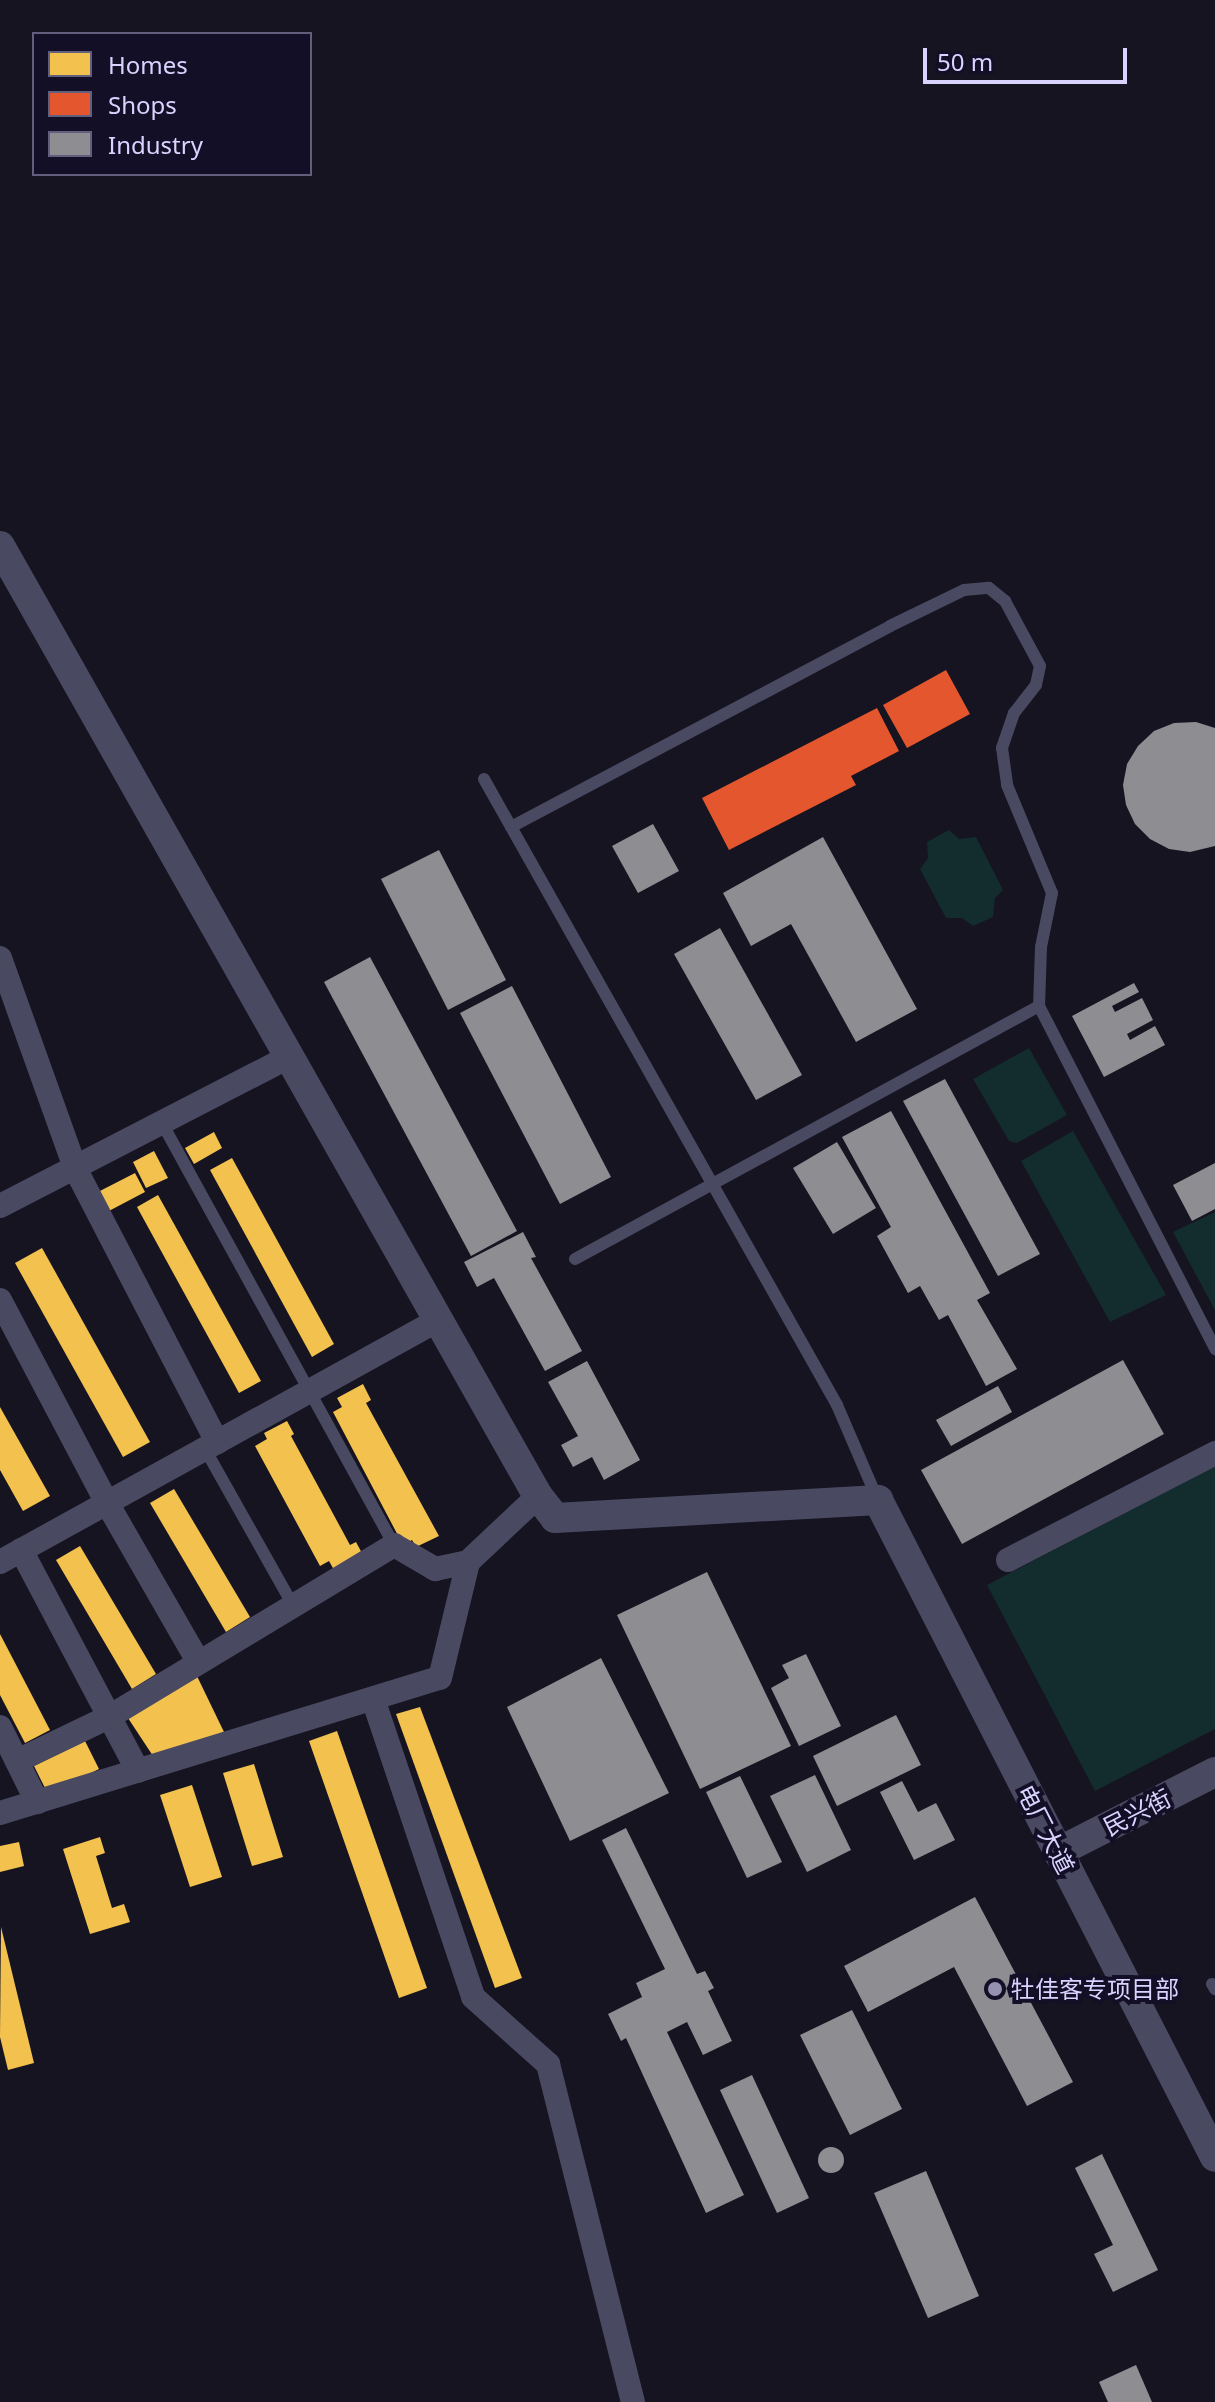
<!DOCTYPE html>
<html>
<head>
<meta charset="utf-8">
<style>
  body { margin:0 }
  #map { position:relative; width:1215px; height:2402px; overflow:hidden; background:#161421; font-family:"Noto Sans","Noto Sans SC",sans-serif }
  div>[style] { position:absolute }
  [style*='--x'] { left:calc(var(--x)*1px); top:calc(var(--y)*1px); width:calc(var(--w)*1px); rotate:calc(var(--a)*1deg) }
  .green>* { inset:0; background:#132c2d }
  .homes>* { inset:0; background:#f2c14e }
  .shops>* { inset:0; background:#e4572e }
  .industry>* { inset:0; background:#8d8d92 }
  .round { border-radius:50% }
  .service>* { height:12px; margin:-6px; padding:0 6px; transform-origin:6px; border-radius:6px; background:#4a4962 }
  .minor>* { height:24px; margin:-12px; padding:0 12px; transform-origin:12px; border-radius:12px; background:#4a4962 }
  .tertiary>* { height:30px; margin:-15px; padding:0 15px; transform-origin:15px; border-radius:15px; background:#4a4962 }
  .dots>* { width:22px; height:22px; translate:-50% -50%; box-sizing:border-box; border:4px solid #130f26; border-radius:50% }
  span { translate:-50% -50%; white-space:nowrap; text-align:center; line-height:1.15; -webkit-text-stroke:8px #130f26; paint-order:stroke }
  .street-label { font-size:24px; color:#d9d4ff }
  .poi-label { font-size:24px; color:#d9d4ff }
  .left { translate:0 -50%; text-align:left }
  .legend { position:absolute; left:32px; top:32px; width:280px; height:144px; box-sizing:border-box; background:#130f26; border:2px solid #625e7d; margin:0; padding:10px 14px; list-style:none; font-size:24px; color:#d9d4ff }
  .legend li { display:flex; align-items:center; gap:16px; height:40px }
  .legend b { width:40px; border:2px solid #625e7d }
  .scale { position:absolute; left:923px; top:48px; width:204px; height:36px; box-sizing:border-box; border:4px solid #d9d4ff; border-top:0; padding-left:10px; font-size:24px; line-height:28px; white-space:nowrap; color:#d9d4ff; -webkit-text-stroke:6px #130f26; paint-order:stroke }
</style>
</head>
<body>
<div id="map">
  <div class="green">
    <i style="clip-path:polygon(949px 830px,959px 839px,976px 837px,1003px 890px,995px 898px,993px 917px,973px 926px,962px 918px,946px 918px,920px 869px,928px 858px,927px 842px)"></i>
    <i style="clip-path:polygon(1029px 1048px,1067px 1115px,1017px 1143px,1009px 1141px,973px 1079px)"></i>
    <i style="clip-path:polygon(1073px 1131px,1166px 1295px,1110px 1322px,1021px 1161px)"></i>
    <i style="clip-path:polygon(1215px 1212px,1215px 1310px,1173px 1232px)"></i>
    <i style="clip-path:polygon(1215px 1466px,1215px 1729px,1095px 1791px,987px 1585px)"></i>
  </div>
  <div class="homes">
    <i style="clip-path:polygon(214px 1132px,222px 1148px,194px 1164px,185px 1148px)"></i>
    <i style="clip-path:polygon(154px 1151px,168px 1178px,146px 1188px,133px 1162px)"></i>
    <i style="clip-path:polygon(232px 1158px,334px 1344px,312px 1357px,210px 1170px)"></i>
    <i style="clip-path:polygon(135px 1173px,145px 1192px,107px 1212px,96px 1193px)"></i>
    <i style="clip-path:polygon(158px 1195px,261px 1381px,239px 1393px,137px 1207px)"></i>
    <i style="clip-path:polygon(42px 1248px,150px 1442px,123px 1457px,15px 1263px)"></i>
    <i style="clip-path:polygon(363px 1384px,371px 1400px,366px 1403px,439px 1536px,416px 1547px,412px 1540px,403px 1545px,333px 1412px,342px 1407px,337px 1398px)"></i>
    <i style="clip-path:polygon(0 1407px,50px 1496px,23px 1511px,0 1470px)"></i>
    <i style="clip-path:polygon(287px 1421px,294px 1434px,291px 1436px,350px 1545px,356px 1542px,363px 1555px,334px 1570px,329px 1561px,320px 1566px,255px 1446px,267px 1439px,264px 1433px)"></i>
    <i style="clip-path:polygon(174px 1489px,250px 1617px,226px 1632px,150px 1503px)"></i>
    <i style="clip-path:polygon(80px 1546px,156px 1674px,132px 1689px,56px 1560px)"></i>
    <i style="clip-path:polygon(0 1634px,50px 1730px,25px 1743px,0 1695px)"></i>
    <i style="clip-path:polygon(195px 1672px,224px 1732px,155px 1759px,126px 1715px)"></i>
    <i style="clip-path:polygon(420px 1707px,522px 1978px,495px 1988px,396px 1714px)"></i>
    <i style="clip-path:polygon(337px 1731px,427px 1988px,399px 1998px,309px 1741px)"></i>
    <i style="clip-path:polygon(85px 1741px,99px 1769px,48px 1794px,34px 1766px)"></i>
    <i style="clip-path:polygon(254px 1764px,283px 1857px,252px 1866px,223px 1773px)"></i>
    <i style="clip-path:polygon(192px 1785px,222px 1877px,190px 1887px,160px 1795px)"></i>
    <i style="clip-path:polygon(100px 1837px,105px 1853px,96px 1856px,112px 1908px,124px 1904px,130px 1922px,90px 1934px,63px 1849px)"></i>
    <i style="clip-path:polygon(19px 1842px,24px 1866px,0 1872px,0 1846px)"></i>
    <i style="clip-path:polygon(1px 1927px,34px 2063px,8px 2070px,0 2037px)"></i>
  </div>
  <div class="shops">
    <i style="clip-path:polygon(946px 670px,970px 714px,907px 748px,883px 705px)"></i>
    <i style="clip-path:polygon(877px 708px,899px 751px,851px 776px,856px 785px,729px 850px,702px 798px)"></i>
  </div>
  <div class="industry">
    <i style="clip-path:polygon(1196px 722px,1215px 728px,1215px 846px,1190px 852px,1169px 849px,1150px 839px,1135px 824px,1126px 805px,1123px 785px,1127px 764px,1138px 746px,1154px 731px,1174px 723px)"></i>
    <i style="clip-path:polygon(653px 824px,679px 871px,638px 893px,612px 846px)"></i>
    <i style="clip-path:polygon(823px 837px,917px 1009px,856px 1042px,791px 924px,751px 946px,723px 893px)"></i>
    <i style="clip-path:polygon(439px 850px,506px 980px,448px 1010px,381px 879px)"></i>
    <i style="clip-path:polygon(720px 928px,802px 1075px,756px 1100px,674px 954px)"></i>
    <i style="clip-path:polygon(370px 957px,517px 1231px,471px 1256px,324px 982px)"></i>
    <i style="clip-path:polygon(1134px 983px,1139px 992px,1112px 1006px,1115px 1012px,1142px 998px,1153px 1020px,1127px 1034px,1130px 1040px,1155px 1026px,1165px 1045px,1104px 1077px,1072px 1016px)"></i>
    <i style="clip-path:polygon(512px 986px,611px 1177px,560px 1204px,460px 1013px)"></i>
    <i style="clip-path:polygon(945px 1079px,1040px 1254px,998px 1276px,903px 1101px)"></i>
    <i style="clip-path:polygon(891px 1111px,990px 1293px,977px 1300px,1017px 1369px,986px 1386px,948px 1315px,939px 1320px,920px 1286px,908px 1293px,877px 1236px,891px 1227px,842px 1137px)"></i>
    <i style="clip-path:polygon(837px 1142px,876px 1208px,833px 1234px,793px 1168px)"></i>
    <i style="clip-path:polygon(1215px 1163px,1215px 1209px,1192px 1221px,1173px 1185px)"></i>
    <i style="clip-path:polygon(523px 1232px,536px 1257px,531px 1258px,582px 1351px,545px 1371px,494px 1278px,477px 1287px,464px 1262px)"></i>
    <i style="clip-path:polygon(1123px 1360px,1164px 1434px,962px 1544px,921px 1470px)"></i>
    <i style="clip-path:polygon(587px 1361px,640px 1460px,604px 1480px,592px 1457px,573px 1467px,561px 1445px,578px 1436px,548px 1382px)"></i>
    <i style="clip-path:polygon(998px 1386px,1012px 1412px,951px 1446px,936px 1420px)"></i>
    <i style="clip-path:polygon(707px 1572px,791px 1746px,700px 1789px,617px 1615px)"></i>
    <i style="clip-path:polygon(806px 1654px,841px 1726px,799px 1746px,771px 1688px,789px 1678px,782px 1665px)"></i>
    <i style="clip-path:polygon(601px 1658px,669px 1793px,570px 1841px,507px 1707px)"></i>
    <i style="clip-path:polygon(896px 1715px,921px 1765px,837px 1806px,813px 1756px)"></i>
    <i style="clip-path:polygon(815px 1775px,851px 1850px,807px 1872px,770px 1796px)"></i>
    <i style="clip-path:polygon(740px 1776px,782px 1862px,747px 1878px,706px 1792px)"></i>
    <i style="clip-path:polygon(902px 1781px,918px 1812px,936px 1803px,955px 1840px,914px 1860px,880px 1792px)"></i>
    <i style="clip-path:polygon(626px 1828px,697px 1974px,705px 1971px,714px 1988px,708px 1991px,732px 2041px,703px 2055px,687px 2022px,667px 2032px,744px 2195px,706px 2213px,626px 2038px,621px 2041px,608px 2014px,642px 1997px,636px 1983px,665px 1969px,602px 1840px)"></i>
    <i style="clip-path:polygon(975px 1897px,1073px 2082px,1027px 2106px,954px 1967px,868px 2012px,844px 1966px)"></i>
    <i style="clip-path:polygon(852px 2010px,902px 2109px,850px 2135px,800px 2035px)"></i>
    <i style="clip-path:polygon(752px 2075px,809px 2198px,777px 2213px,720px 2090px)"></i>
    <i class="round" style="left:818px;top:2147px;width:26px;height:26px"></i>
    <i style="clip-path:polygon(1102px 2154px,1158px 2270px,1113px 2292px,1094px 2254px,1113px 2245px,1075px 2168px)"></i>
    <i style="clip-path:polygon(926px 2171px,979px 2296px,928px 2318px,874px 2193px)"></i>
    <i style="clip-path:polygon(1136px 2365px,1152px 2402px,1108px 2402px,1099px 2382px)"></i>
  </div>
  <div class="service">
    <i style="--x:484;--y:779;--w:719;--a:60.58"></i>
    <i style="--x:837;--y:1405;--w:103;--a:66.7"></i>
    <i style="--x:511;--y:827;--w:429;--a:-27.9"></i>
    <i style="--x:890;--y:626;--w:82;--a:-25.9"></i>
    <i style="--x:964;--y:590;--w:25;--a:-5"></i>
    <i style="--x:989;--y:588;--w:21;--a:39"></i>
    <i style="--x:1005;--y:601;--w:74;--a:61.7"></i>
    <i style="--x:1040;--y:666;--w:19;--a:102"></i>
    <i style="--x:1036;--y:685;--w:36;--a:128"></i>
    <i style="--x:1014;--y:713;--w:37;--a:109"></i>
    <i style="--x:1002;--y:748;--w:37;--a:82"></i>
    <i style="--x:1007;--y:785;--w:117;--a:67.4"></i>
    <i style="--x:1052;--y:893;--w:55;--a:101.5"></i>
    <i style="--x:1041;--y:947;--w:59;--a:91.9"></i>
    <i style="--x:1039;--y:1006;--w:386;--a:62.8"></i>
    <i style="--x:162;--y:1123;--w:482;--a:61.2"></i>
    <i style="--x:575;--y:1259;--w:528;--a:-28.6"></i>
    <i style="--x:205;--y:1449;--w:179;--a:60.6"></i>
    <i style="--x:1212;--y:1984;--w:6;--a:59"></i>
  </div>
  <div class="minor">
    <i style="--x:0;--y:958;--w:223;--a:70.3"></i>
    <i style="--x:75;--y:1168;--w:309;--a:62.6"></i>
    <i style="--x:0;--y:1206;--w:325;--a:-27.3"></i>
    <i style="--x:0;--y:1300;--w:229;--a:62.2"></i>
    <i style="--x:107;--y:1503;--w:182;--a:60.1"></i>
    <i style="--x:21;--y:1550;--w:250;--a:62.1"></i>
    <i style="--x:1008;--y:1560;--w:233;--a:-27.3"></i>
    <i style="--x:0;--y:1562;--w:500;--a:-28.92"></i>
    <i style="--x:373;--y:1699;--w:314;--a:71.4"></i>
    <i style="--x:473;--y:1997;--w:101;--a:41.8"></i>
    <i style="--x:548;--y:2064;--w:349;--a:75.9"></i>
    <i style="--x:0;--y:1727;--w:84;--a:63.7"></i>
    <i style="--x:17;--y:1761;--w:102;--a:-25.6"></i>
    <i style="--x:109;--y:1717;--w:333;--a:-31.1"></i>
    <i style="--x:394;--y:1545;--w:48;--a:30.3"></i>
    <i style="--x:435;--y:1569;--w:34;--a:-12"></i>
    <i style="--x:0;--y:1813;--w:460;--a:-17.1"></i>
    <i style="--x:440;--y:1678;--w:119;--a:-76.4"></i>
    <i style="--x:468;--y:1562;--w:96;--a:-43.3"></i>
  </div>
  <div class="tertiary">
    <i style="--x:0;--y:546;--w:1092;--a:60.48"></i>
    <i style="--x:538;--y:1496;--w:28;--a:52"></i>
    <i style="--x:555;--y:1518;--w:324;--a:-3.2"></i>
    <i style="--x:878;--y:1500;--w:738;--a:62.85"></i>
    <i style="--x:1058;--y:1852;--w:176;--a:-27"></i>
  </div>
  <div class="dots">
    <i style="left:995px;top:1989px;background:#9591b1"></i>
  </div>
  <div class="street-label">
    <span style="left:1137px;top:1812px;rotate:-27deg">民兴街</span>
    <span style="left:1046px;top:1829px;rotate:63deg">电厂大道</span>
  </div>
  <div class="poi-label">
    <span class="left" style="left:1011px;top:1989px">牡佳客专项目部</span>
  </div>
  <ul class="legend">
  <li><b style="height:22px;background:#f2c14e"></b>Homes</li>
  <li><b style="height:22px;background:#e4572e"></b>Shops</li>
  <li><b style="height:22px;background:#8d8d92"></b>Industry</li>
  </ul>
  <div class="scale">50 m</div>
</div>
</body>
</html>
